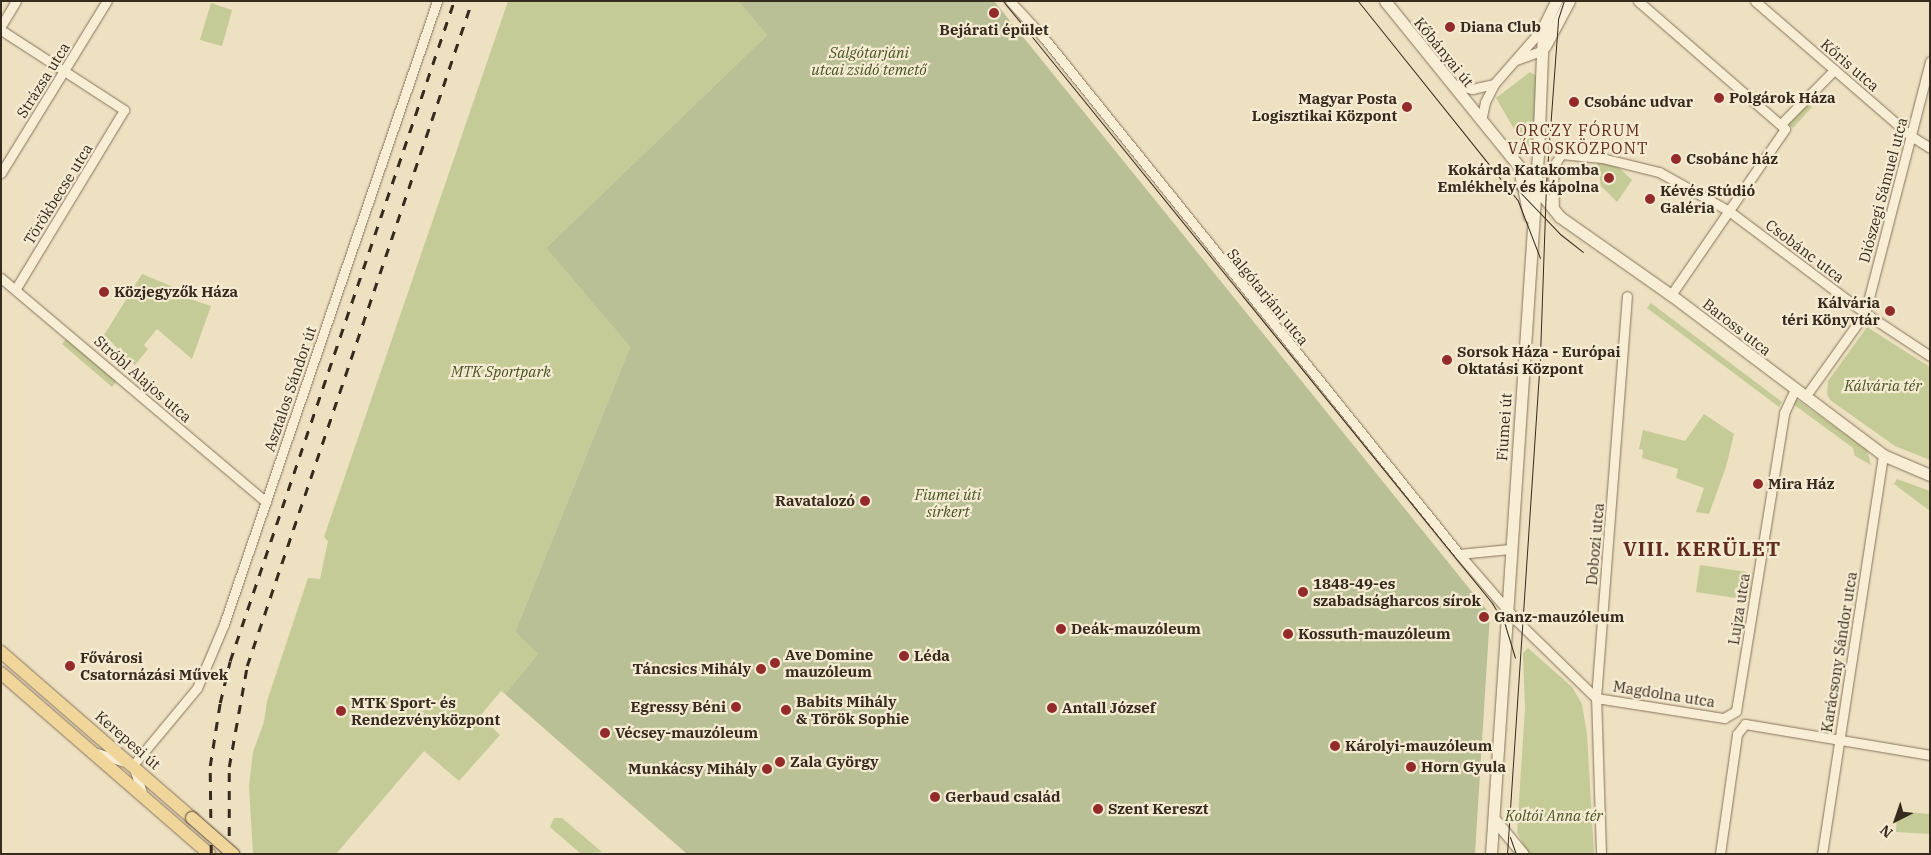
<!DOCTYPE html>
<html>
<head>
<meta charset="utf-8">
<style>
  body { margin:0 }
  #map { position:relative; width:1931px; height:855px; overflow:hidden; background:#ede1c2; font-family:"IBM Plex Serif",serif }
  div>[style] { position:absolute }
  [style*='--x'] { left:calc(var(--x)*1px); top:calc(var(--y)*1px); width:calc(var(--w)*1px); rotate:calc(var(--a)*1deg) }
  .green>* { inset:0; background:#c4cb96 }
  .cemetery>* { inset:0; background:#bac096 }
  .roads { filter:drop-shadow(0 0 1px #87725a) drop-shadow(0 0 1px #87725a) }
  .street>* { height:9px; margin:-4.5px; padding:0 4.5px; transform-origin:4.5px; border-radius:4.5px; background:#f8eed5 }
  .secondary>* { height:11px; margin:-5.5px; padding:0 5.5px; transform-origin:5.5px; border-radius:5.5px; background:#f8eed5 }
  .primary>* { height:12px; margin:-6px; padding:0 6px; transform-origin:6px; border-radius:6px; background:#f0d69a }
  .tram>* { height:1px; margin:-0.5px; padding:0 0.5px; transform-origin:0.5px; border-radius:0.5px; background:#372a1e }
  .rail>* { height:2.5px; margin-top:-1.25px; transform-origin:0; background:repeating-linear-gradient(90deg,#372a1e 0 9px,transparent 0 18px) }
  .bridges { filter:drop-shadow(0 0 1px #54402e) drop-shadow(0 0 1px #54402e) }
  .primary-bridge>* { height:12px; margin:-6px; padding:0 6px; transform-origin:6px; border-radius:6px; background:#f0d69a }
  .dots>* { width:14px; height:14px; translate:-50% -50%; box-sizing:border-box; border:2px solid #f5ebd2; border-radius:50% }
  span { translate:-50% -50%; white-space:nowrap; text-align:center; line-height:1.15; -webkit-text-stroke:4.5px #f5ebd2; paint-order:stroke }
  .poi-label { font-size:15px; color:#372a1e; font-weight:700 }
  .left { translate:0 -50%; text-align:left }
  .right { translate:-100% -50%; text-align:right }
  .park-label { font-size:15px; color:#475325; font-style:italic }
  .street-label { font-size:15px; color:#372a1e }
  .neighbourhood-label { font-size:16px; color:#622d1e; letter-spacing:1px }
  .district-label { font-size:20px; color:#622d1e; font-weight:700; letter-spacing:1px }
  .frame { position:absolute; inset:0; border:2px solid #372a1e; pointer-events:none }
  .north { position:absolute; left:1871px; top:795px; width:50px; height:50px; -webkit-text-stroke:4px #f5ebd2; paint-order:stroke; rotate:221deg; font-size:14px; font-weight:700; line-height:20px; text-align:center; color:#372a1e }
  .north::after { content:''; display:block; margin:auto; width:18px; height:22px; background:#372a1e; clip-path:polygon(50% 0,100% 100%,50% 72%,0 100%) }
</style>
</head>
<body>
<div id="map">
  <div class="green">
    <i style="clip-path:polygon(508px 1px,738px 1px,767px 35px,546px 248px,630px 347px,515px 632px,538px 654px,505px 694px,501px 691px,480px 716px,500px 735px,459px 781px,424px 751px,336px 854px,253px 854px,249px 786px,253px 752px,264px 722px,267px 701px,308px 578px,320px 579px,328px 541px,324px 537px)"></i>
    <i style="clip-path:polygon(211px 3px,232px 10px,222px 46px,200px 40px)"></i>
    <i style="clip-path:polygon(1530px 72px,1538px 77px,1535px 146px,1524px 146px,1496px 98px)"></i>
    <i style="clip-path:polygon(1804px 101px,1812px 107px,1793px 128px,1786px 122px)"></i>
    <i style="clip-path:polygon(1597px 162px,1615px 164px,1632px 180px,1617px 202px,1601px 186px)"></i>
    <i style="clip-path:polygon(142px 274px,176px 288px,174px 294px,211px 306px,192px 359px,157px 329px,144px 345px,148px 349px,135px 365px,104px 335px)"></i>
    <i style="clip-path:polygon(1651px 303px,1782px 402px,1779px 407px,1647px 308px)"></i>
    <i style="clip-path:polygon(1867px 327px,1930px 367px,1930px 460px,1895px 446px,1830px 400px,1827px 394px,1828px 381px)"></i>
    <i style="clip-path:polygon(67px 338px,117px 381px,112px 387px,62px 344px)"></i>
    <i style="clip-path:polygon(1795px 398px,1867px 450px,1871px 465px,1855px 456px,1853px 448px,1793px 404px)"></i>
    <i style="clip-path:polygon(1704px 414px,1734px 434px,1726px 467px,1709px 514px,1696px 512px,1704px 488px,1676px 478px,1678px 469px,1642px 458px,1643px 450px,1639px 449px,1643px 430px,1685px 441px)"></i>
    <i style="clip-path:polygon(1897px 479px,1930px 491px,1930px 511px,1894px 484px)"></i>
    <i style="clip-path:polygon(1700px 565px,1753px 573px,1749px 600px,1696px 592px)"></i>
    <i style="clip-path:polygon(1528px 648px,1572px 687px,1582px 704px,1587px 734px,1594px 854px,1528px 854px,1517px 832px,1525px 708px,1523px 653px)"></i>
    <i style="clip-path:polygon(1897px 811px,1930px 814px,1930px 834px,1896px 832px)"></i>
    <i style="clip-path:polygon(554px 818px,562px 818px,602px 852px,581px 854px,550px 827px)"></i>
  </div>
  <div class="cemetery">
    <i style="clip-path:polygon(738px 1px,994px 1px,1490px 614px,1475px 854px,687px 854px,505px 694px,538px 654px,515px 632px,630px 347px,546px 248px,767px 35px)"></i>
  </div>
  <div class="roads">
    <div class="street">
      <i style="--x:1010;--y:1;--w:50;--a:47.4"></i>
      <i style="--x:1044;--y:38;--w:662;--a:51.19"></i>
      <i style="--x:1459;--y:554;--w:89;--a:49.1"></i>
      <i style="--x:1517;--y:621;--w:110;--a:44.3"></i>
      <i style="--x:1596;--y:698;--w:130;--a:8.9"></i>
      <i style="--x:1724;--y:718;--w:14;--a:-30"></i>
      <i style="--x:1736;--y:711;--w:302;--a:-80.8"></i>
      <i style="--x:1784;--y:413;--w:26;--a:-65"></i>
      <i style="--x:1638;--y:1;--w:195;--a:41"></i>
      <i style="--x:1785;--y:129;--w:201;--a:124.5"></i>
      <i style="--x:1755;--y:1;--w:206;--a:40.9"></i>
      <i style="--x:1911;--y:136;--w:22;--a:32"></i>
      <i style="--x:1;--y:26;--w:29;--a:-59"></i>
      <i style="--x:1;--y:30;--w:147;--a:33"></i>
      <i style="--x:124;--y:110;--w:208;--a:121.2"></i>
      <i style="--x:1516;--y:60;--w:29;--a:-20"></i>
      <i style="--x:1452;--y:84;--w:21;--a:14"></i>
      <i style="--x:1472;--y:89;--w:23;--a:-13"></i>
      <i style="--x:1481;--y:121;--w:19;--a:-78"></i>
      <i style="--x:1485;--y:102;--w:20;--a:-63"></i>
      <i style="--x:1494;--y:84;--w:74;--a:-48.8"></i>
      <i style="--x:1781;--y:124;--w:76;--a:-45.5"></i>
      <i style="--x:1;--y:173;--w:202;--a:-58.4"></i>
      <i style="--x:1554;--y:211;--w:44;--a:-91.3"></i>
      <i style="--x:1553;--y:167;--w:15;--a:-58"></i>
      <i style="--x:1561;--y:154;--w:41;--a:5.6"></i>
      <i style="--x:1602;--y:158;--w:59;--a:13.8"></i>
      <i style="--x:1659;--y:172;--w:80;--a:29.1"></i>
      <i style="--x:1729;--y:211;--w:170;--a:36.9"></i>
      <i style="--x:1865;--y:313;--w:78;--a:33.5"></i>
      <i style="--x:1;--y:278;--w:347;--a:40.2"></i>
      <i style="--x:1805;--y:397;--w:103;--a:-54.5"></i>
      <i style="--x:1865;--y:313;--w:260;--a:-75.5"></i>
      <i style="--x:1459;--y:554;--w:51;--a:-5.6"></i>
      <i style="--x:97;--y:753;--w:38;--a:18"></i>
      <i style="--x:133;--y:765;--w:32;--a:72"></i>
      <i style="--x:133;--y:765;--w:100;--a:-50.3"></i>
      <i style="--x:197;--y:688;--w:69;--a:-67.1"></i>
      <i style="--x:224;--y:624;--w:658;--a:-71.12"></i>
      <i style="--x:1601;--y:854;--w:156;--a:-91.8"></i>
      <i style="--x:1596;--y:698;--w:403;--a:-85.6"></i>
      <i style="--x:1720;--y:854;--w:121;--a:-81.9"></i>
      <i style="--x:1737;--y:734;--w:13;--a:-51"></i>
      <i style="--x:1745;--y:724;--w:188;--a:9.5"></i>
      <i style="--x:1822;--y:854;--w:404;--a:-81.3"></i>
    </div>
    <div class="secondary">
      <i style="--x:1385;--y:1;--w:278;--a:51"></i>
      <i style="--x:1560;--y:217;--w:136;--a:35.1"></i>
      <i style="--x:1671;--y:295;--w:266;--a:37"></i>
      <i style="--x:1883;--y:455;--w:51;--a:23.1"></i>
      <i style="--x:1545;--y:46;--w:51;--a:-61.9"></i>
      <i style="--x:1520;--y:173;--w:44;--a:78.2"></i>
      <i style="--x:1494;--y:819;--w:45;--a:50.4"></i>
      <i style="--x:1491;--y:854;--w:702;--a:-86.16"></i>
      <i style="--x:1538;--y:154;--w:126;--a:-87.7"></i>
      <i style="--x:1543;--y:28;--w:30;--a:-64"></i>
    </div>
    <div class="primary">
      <i style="--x:1;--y:652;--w:253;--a:41"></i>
      <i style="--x:1;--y:673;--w:276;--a:41"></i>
    </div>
  </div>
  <div class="tram">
    <i style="--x:1003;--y:1;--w:776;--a:50.91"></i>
    <i style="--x:1492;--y:603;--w:26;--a:59"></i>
    <i style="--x:1505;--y:625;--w:34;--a:73"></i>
    <i style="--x:1358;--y:1;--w:256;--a:51.3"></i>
    <i style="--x:1518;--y:201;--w:61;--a:68.9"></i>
    <i style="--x:1515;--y:187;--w:65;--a:46.2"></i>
    <i style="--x:1560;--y:234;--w:29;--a:38"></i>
    <i style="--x:1510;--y:837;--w:18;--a:71"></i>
    <i style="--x:1507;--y:854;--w:499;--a:-86.2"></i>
    <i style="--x:1540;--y:356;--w:172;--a:-88"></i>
    <i style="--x:1546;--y:184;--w:165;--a:-85.8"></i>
    <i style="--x:1558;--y:19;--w:19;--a:-72"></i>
  </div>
  <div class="rail">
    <i style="--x:211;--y:854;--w:88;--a:-90.7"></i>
    <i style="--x:210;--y:766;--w:64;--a:-81"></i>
    <i style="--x:220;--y:703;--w:43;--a:-76.6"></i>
    <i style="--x:230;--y:661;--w:697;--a:-71.25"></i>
    <i style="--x:229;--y:854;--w:87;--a:-90"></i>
    <i style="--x:229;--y:767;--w:103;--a:-79.9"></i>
    <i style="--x:247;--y:666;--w:702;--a:-71.31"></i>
  </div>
  <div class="bridges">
    <div class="primary-bridge">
      <i style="--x:192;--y:818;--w:55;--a:41.3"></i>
    </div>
  </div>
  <div class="dots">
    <i style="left:994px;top:13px;background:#942b2b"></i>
    <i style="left:1450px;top:27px;background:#942b2b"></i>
    <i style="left:1719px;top:98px;background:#942b2b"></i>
    <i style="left:1574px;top:102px;background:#942b2b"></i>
    <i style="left:1407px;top:107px;background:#942b2b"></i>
    <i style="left:1676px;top:159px;background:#942b2b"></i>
    <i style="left:1609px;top:178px;background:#942b2b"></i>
    <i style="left:1650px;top:199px;background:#942b2b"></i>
    <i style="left:104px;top:292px;background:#942b2b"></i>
    <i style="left:1890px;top:311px;background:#942b2b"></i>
    <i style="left:1447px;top:360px;background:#942b2b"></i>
    <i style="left:1758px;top:484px;background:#942b2b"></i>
    <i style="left:865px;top:501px;background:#942b2b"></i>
    <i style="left:1303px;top:592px;background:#942b2b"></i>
    <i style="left:1484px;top:617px;background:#942b2b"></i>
    <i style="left:1061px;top:629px;background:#942b2b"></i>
    <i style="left:1288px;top:634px;background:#942b2b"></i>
    <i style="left:904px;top:656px;background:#942b2b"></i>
    <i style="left:775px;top:663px;background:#942b2b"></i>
    <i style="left:70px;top:666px;background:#942b2b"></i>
    <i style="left:761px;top:669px;background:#942b2b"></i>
    <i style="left:736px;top:707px;background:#942b2b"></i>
    <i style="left:1052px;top:708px;background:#942b2b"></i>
    <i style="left:786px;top:710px;background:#942b2b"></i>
    <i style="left:341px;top:711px;background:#942b2b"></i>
    <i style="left:605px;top:733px;background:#942b2b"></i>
    <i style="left:1335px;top:746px;background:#942b2b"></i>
    <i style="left:780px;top:762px;background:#942b2b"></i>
    <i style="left:1411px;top:767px;background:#942b2b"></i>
    <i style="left:767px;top:769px;background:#942b2b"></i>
    <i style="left:935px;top:797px;background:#942b2b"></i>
    <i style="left:1098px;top:809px;background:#942b2b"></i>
  </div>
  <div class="poi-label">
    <span class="left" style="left:1460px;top:27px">Diana Club</span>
    <span style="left:994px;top:30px">Bejárati épület</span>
    <span class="right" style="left:1397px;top:107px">Magyar Posta<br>Logisztikai Központ</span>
    <span class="left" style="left:1729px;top:98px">Polgárok Háza</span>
    <span class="left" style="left:1584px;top:102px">Csobánc udvar</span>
    <span class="left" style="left:1686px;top:159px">Csobánc ház</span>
    <span class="right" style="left:1599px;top:178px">Kokárda Katakomba<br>Emlékhely és kápolna</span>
    <span class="left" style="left:1660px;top:199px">Kévés Stúdió<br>Galéria</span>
    <span class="left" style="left:114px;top:292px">Közjegyzők Háza</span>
    <span class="right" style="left:1880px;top:311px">Kálvária<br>téri Könyvtár</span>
    <span class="left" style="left:1457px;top:360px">Sorsok Háza - Európai<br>Oktatási Központ</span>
    <span class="left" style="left:1768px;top:484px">Mira Ház</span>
    <span class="right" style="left:855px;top:501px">Ravatalozó</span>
    <span class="left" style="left:1313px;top:592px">1848-49-es<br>szabadságharcos sírok</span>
    <span class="left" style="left:1494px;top:617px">Ganz-mauzóleum</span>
    <span class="left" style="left:1071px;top:629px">Deák-mauzóleum</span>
    <span class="left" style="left:1298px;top:634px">Kossuth-mauzóleum</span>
    <span class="left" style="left:785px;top:663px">Ave Domine<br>mauzóleum</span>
    <span class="left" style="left:914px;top:656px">Léda</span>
    <span class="left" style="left:80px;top:666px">Fővárosi<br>Csatornázási Művek</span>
    <span class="right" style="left:751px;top:669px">Táncsics Mihály</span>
    <span class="left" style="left:796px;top:710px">Babits Mihály<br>&amp; Török Sophie</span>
    <span class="left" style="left:351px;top:711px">MTK Sport- és<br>Rendezvényközpont</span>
    <span class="right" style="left:726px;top:707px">Egressy Béni</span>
    <span class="left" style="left:1062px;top:708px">Antall József</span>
    <span class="left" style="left:615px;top:733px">Vécsey-mauzóleum</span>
    <span class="left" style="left:1345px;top:746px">Károlyi-mauzóleum</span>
    <span class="left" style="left:790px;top:762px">Zala György</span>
    <span class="left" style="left:1421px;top:767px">Horn Gyula</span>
    <span class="right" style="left:757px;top:769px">Munkácsy Mihály</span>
    <span class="left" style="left:945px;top:797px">Gerbaud család</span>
    <span class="left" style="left:1108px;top:809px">Szent Kereszt</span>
  </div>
  <div class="park-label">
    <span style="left:869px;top:61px">Salgótarjáni<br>utcai zsidó temető</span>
    <span style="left:501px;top:372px">MTK Sportpark</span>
    <span style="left:1883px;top:386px">Kálvária tér</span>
    <span style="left:948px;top:503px">Fiumei úti<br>sírkert</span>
    <span style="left:1554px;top:816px">Koltói Anna tér</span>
  </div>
  <div class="street-label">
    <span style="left:1444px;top:52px;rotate:51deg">Kőbányai út</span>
    <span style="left:1850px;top:65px;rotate:41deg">Kőris utca</span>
    <span style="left:43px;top:80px;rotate:-58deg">Strázsa utca</span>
    <span style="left:1883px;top:190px;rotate:-75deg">Diószegi Sámuel utca</span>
    <span style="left:58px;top:194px;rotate:-58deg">Törökbecse utca</span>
    <span style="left:1805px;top:251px;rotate:37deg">Csobánc utca</span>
    <span style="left:1268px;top:297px;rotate:51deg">Salgótarjáni utca</span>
    <span style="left:1737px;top:327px;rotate:38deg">Baross utca</span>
    <span style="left:143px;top:379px;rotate:41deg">Stróbl Alajos utca</span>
    <span style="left:290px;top:389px;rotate:-71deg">Asztalos Sándor út</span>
    <span style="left:1504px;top:427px;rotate:-86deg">Fiumei út</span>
    <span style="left:1595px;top:544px;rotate:-85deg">Dobozi utca</span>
    <span style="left:1739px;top:609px;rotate:-81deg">Lujza utca</span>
    <span style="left:1839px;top:652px;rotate:-81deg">Karácsony Sándor utca</span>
    <span style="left:1664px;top:694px;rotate:9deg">Magdolna utca</span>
    <span style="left:128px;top:740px;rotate:41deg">Kerepesi út</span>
  </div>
  <div class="neighbourhood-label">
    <span style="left:1578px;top:139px">ORCZY FÓRUM<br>VÁROSKÖZPONT</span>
  </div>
  <div class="district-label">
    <span style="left:1702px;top:548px">VIII. KERÜLET</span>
  </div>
  <div class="frame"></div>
  <div class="north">N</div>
</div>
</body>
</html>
